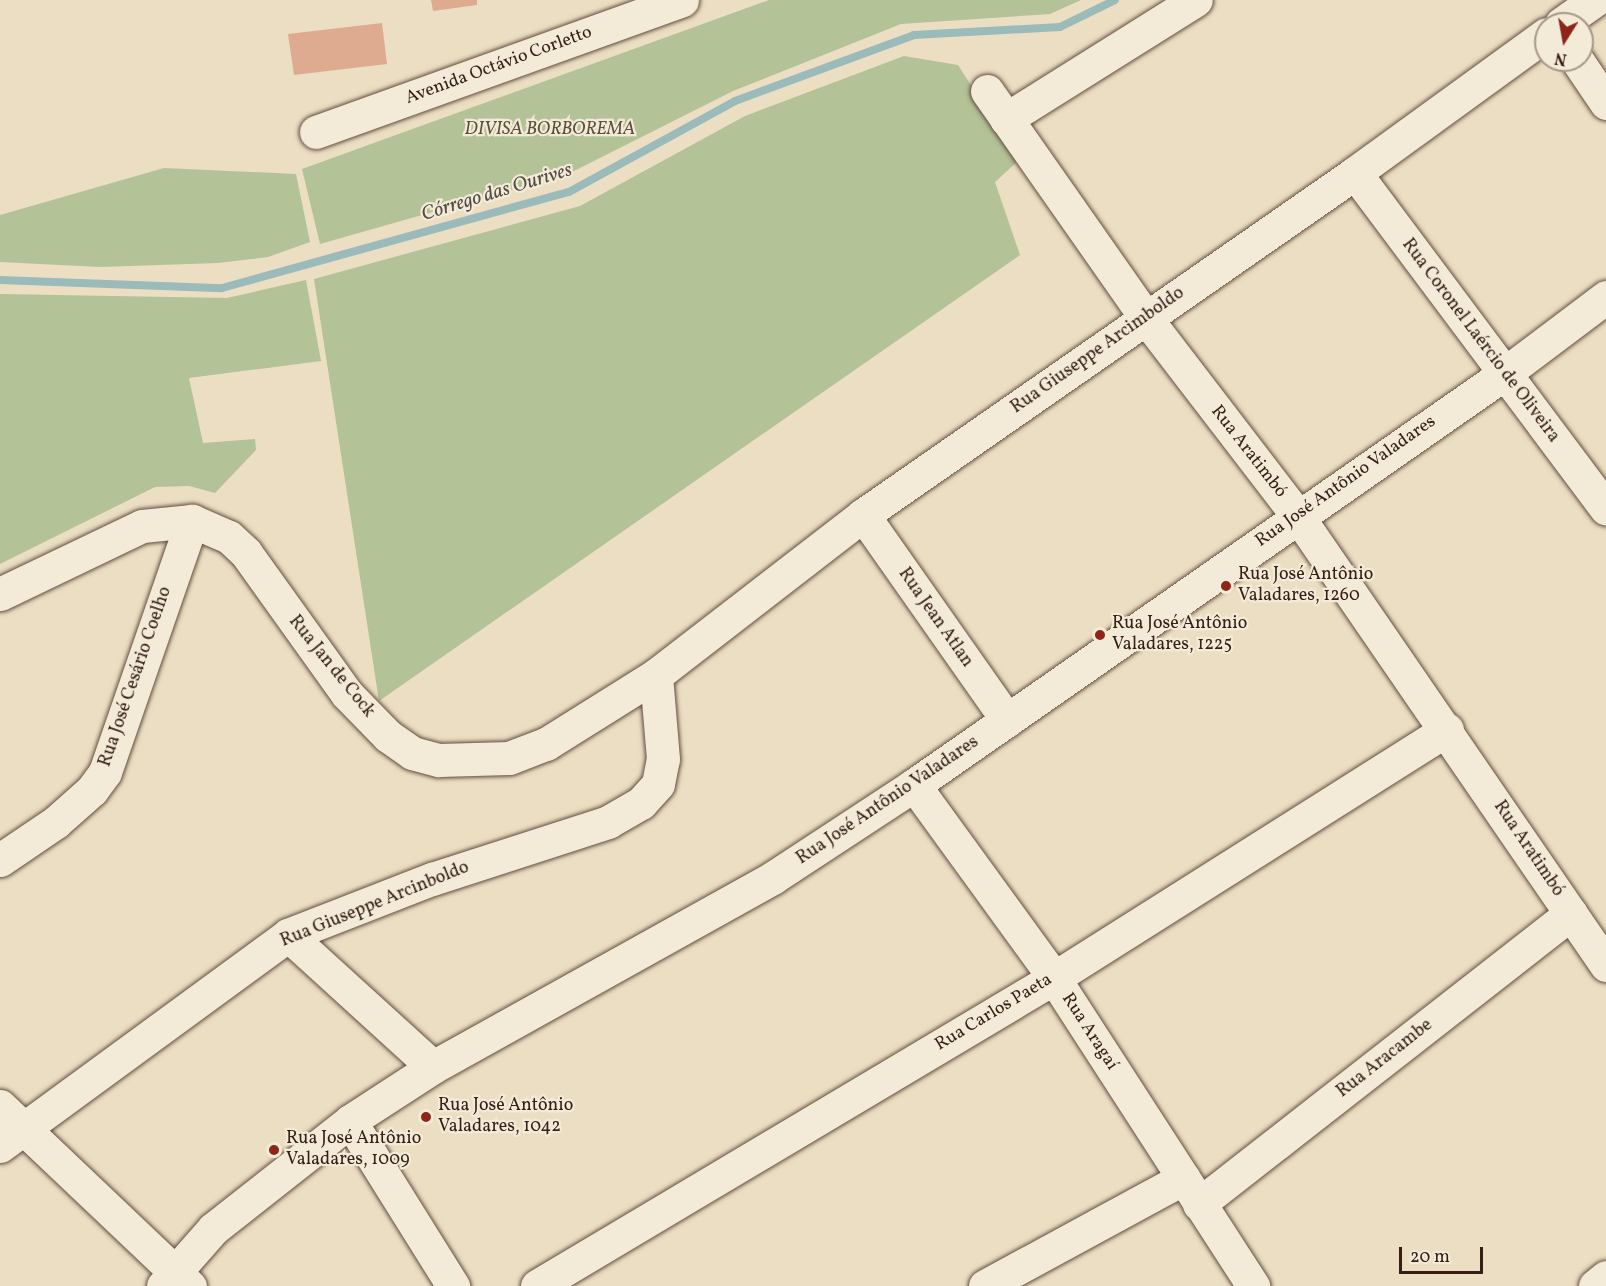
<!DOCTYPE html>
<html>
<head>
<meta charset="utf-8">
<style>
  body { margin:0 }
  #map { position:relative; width:1606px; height:1286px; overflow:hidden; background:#ecdec2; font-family:Vollkorn,serif }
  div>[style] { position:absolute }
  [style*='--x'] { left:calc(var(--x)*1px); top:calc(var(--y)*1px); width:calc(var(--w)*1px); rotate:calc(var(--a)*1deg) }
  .green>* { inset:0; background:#b3c297 }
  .stream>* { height:8px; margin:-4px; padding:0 4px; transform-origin:4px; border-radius:4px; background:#9abbba }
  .building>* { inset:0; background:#deab90 }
  .roads { filter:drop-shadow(0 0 2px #624e41) drop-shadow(0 0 2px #624e41) }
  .minor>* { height:33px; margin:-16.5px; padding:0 16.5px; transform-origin:16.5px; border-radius:16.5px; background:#f3ead7 }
  .dots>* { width:16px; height:16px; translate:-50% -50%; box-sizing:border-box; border:3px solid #f3ead7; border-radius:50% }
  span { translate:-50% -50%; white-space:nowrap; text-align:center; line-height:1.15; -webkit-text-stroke:4.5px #f3ead7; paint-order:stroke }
  .street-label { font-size:18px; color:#341e16 }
  .park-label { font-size:18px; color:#5a4f3d; font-style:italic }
  .poi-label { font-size:18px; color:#341e16 }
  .left { translate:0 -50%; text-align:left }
  .water-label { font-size:20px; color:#534d47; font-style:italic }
  .north { position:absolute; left:1534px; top:12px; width:60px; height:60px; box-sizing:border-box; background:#f3ead7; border:2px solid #a7988a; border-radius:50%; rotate:191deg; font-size:16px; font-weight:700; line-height:24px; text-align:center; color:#341e16 }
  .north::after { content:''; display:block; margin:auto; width:21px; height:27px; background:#8f2418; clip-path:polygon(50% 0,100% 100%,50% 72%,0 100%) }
  .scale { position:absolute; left:1399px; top:1247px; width:84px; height:27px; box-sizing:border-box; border:3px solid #341e16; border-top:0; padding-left:8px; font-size:18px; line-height:21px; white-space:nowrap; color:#341e16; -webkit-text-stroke:4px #f3ead7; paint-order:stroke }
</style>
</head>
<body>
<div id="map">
  <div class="green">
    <i style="clip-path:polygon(769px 0,1081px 0,1050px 14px,901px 24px,733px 91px,570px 173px,320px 244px,302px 169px)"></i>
    <i style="clip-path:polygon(904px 56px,958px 65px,1019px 160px,995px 182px,1020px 255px,379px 701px,314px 279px,580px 206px,745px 116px)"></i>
    <i style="clip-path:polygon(164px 168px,296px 174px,310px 242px,268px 257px,218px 263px,100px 267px,0 262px,0 215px)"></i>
    <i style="clip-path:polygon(306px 280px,321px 361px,189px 378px,203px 443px,255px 439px,256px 450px,215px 493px,189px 486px,155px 487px,0 564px,0 294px,227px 298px)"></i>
  </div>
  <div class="stream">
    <i style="--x:0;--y:280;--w:222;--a:2.1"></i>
    <i style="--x:222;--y:288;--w:360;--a:-15.5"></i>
    <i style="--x:569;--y:192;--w:189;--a:-28.7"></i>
    <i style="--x:735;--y:101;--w:191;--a:-20.2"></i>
    <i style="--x:914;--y:35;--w:146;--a:-3.1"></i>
    <i style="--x:1060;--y:27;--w:61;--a:-26.1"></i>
  </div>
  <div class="building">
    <i style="clip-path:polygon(431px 0,477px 0,477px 5px,433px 11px)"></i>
    <i style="clip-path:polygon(382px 23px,387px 64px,294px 75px,288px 34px)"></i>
  </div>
  <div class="roads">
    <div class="minor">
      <i style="--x:1561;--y:24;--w:42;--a:-35.2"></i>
      <i style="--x:1577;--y:60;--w:52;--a:56"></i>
      <i style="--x:987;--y:91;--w:276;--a:55"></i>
      <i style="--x:1145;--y:317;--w:250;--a:52.5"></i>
      <i style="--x:1297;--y:515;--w:546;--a:55.52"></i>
      <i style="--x:1006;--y:119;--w:224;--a:-32.1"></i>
      <i style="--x:316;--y:132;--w:389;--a:-19.8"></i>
      <i style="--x:1355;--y:173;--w:419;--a:53.2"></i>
      <i style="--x:863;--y:515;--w:251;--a:54.9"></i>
      <i style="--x:0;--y:594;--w:157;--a:-25.6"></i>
      <i style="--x:142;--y:526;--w:50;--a:-5.7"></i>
      <i style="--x:192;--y:521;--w:40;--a:23.4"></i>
      <i style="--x:229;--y:537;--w:23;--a:43"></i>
      <i style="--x:246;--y:553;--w:173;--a:54.4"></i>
      <i style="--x:347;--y:694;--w:59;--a:45.7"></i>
      <i style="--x:388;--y:736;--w:29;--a:35"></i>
      <i style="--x:412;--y:753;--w:28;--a:15"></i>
      <i style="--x:439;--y:760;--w:70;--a:-1.6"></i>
      <i style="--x:509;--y:758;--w:40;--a:-21"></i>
      <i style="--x:546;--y:744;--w:130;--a:-32.1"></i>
      <i style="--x:656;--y:675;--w:262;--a:-37.7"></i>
      <i style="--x:863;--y:515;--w:599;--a:-34.8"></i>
      <i style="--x:1355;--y:173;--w:236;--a:-36"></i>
      <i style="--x:914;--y:785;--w:238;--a:54"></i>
      <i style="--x:1054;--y:978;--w:367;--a:57.1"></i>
      <i style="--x:0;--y:860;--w:68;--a:-34.2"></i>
      <i style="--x:56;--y:822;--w:48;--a:-41.6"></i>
      <i style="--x:92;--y:790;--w:22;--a:-54"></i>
      <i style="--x:105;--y:772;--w:266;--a:-70.9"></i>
      <i style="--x:288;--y:935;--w:196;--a:42.3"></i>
      <i style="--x:0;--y:1106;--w:262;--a:43.5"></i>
      <i style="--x:350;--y:1121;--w:195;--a:58"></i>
      <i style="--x:0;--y:1146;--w:357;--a:-36.2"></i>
      <i style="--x:288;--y:935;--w:155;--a:-21.3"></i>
      <i style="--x:432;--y:879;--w:185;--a:-17.9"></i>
      <i style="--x:608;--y:822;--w:38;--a:-30"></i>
      <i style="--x:641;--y:803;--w:25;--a:-48"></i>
      <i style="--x:658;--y:784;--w:25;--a:-79"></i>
      <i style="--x:663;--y:759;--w:84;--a:-94.8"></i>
      <i style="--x:1199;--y:1204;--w:472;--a:-38"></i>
      <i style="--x:163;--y:1286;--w:76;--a:-48.7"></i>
      <i style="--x:213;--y:1229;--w:174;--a:-38.2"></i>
      <i style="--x:350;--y:1121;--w:99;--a:-33"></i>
      <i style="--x:433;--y:1067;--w:390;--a:-29.1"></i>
      <i style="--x:774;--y:877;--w:168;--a:-33.3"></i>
      <i style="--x:914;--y:785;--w:719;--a:-34.86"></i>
      <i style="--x:1504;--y:374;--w:128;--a:-37"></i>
      <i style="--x:537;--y:1286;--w:602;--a:-30.78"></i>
      <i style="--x:1054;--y:978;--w:465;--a:-32.3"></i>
      <i style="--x:985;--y:1286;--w:226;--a:-28.5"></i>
      <i style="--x:1595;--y:1286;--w:14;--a:-39"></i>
    </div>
  </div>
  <div class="dots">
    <i style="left:1226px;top:586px;background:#8f2418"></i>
    <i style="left:1100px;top:635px;background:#8f2418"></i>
    <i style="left:426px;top:1117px;background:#8f2418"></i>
    <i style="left:274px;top:1150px;background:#8f2418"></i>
  </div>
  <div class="street-label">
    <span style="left:499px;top:66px;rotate:-20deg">Avenida Octávio Corletto</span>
    <span style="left:1480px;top:341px;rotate:53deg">Rua Coronel Laércio de Oliveira</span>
    <span style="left:1098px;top:351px;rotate:-35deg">Rua Giuseppe Arcimboldo</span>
    <span style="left:1248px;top:452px;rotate:52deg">Rua Aratimbó</span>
    <span style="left:1346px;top:482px;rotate:-35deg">Rua José Antônio Valadares</span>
    <span style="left:935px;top:618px;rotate:55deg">Rua Jean Atlan</span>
    <span style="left:331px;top:667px;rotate:51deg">Rua Jan de Cock</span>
    <span style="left:136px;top:677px;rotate:-71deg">Rua José Cesário Coelho</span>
    <span style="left:888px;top:801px;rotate:-34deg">Rua José Antônio Valadares</span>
    <span style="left:1528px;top:849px;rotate:56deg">Rua Aratimbó</span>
    <span style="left:375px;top:905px;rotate:-22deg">Rua Giuseppe Arcinboldo</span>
    <span style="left:994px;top:1013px;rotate:-31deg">Rua Carlos Paeta</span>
    <span style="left:1089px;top:1032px;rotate:57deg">Rua Aragaí</span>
    <span style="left:1385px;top:1059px;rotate:-38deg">Rua Aracambe</span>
  </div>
  <div class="park-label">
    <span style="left:550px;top:130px">DIVISA BORBOREMA</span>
  </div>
  <div class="poi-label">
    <span class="left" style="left:1238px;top:586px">Rua José Antônio<br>Valadares, 1260</span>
    <span class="left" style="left:1112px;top:635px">Rua José Antônio<br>Valadares, 1225</span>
    <span class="left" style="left:438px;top:1117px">Rua José Antônio<br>Valadares, 1042</span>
    <span class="left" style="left:286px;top:1150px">Rua José Antônio<br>Valadares, 1009</span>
  </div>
  <div class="water-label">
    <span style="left:497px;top:193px;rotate:-17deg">Córrego das Ourives</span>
  </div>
  <div class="north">N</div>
  <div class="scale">20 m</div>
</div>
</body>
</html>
